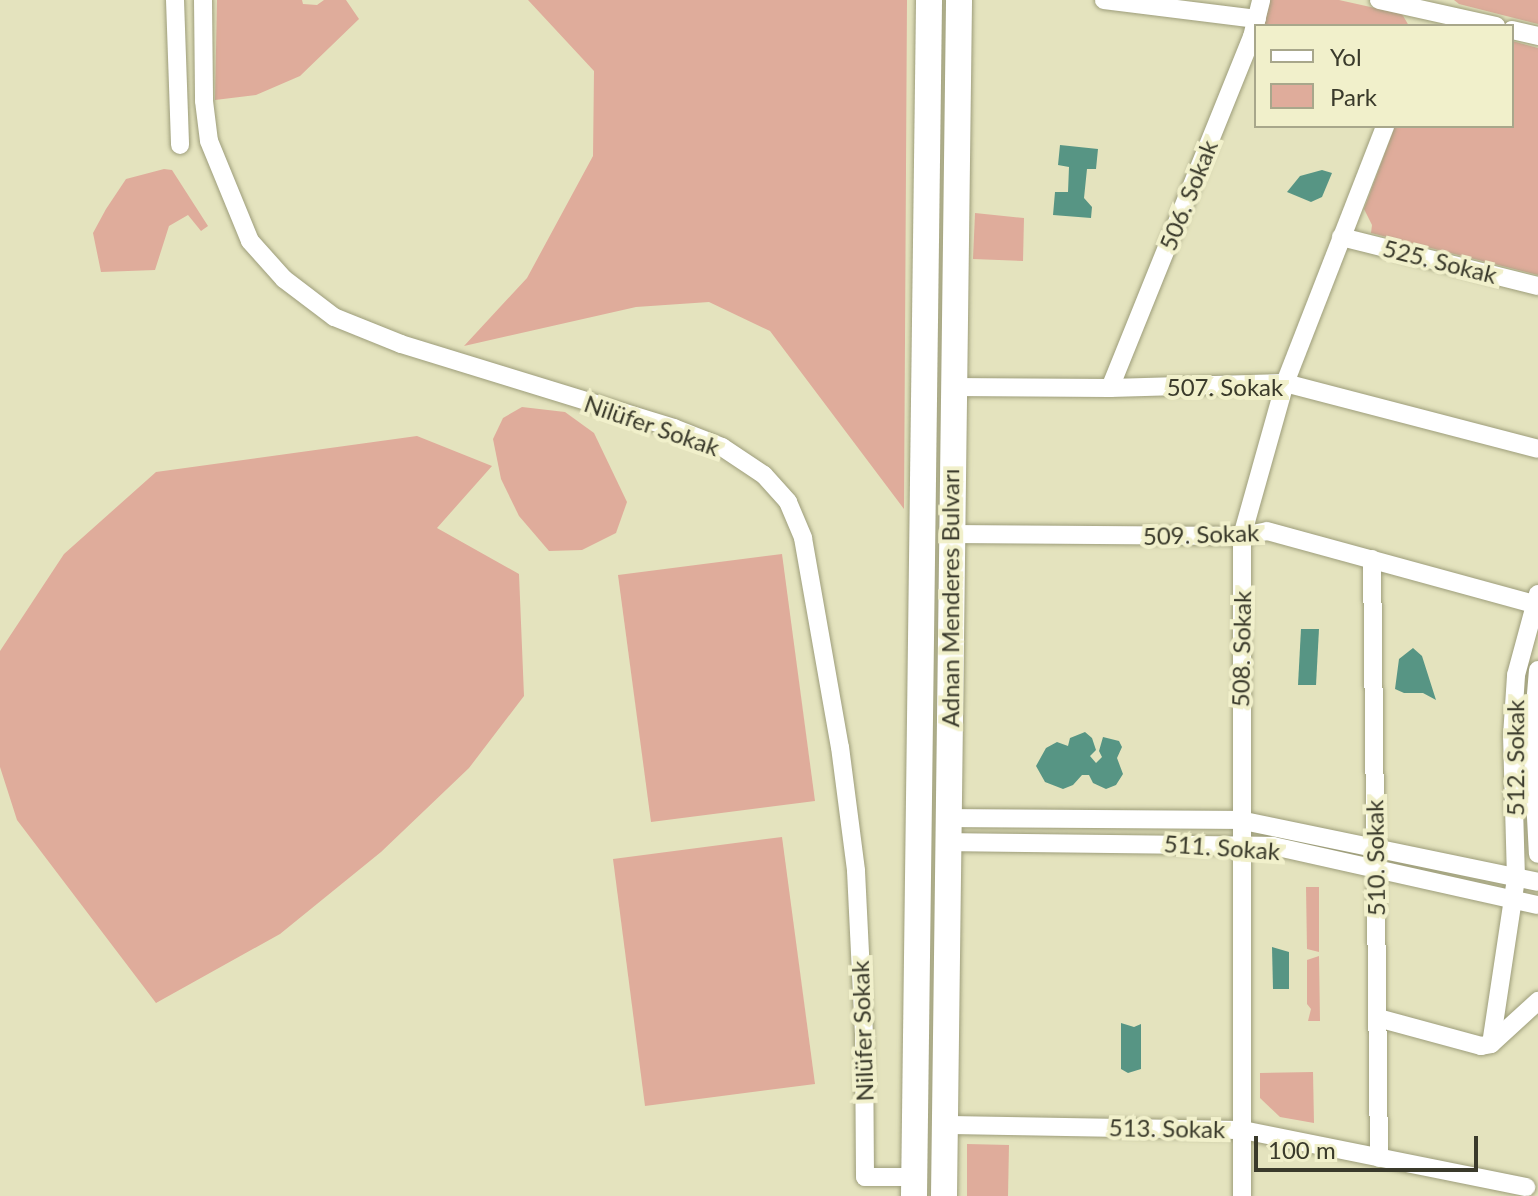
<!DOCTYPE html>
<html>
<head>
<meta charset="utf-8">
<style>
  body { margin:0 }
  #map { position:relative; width:1538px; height:1196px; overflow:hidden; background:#e4e3be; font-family:Lato,sans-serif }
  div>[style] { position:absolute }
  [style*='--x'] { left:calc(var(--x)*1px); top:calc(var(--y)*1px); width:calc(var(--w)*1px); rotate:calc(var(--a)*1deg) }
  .green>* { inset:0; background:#dfac9b }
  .water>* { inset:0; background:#579584 }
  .roads { filter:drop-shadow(0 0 2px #9d9d7a) drop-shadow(0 0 2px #9d9d7a) }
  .minor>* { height:18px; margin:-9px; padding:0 9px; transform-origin:9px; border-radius:9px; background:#fff }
  .secondary>* { height:26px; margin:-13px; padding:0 13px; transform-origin:13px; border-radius:13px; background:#fff }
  span { translate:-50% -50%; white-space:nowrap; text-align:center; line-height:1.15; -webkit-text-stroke:8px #f1f0cb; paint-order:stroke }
  .street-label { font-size:24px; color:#3a3a2b }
  .legend { position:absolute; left:1254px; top:24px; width:260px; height:104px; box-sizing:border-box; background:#f1f0cb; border:2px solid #a8a78b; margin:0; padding:10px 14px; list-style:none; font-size:24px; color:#3a3a2b }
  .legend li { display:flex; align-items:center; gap:16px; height:40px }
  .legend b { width:40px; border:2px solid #a8a78b }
  .scale { position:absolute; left:1254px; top:1136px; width:224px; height:36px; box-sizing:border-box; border:4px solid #3a3a2b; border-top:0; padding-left:10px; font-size:24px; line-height:28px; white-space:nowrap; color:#3a3a2b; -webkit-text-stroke:6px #f1f0cb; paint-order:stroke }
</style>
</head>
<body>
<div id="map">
  <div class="green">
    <i style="clip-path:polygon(217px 0,302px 0,303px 4px,317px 5px,324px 0,346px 0,359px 19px,300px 76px,256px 95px,215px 100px)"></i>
    <i style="clip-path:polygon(528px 0,907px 0,904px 509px,770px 331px,709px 302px,636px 307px,464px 346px,527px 278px,593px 156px,594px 71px)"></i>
    <i style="clip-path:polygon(1270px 0,1339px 0,1402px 14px,1409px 26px,1264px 26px)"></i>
    <i style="clip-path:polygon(1454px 0,1538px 0,1538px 24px,1459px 4px)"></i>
    <i style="clip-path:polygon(1512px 41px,1538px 48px,1538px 275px,1371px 233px,1372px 225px,1364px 209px,1395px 126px,1512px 126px)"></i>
    <i style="clip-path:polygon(164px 169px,172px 170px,208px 226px,201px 231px,188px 215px,169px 226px,155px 270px,101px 272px,93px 233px,106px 209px,126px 179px)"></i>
    <i style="clip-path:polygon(975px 213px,1024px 218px,1023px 261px,973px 259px)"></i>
    <i style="clip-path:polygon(522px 407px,565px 412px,594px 433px,627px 502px,616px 533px,582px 550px,549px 551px,519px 516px,501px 479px,493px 439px,503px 418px)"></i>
    <i style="clip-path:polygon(417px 436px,492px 466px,437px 528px,519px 574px,524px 696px,469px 768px,381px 852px,280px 934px,156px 1003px,17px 820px,0 767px,0 651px,64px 554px,156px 472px)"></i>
    <i style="clip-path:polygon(782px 554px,815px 801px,651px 822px,618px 575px)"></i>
    <i style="clip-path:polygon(782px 837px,815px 1084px,645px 1106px,613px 859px)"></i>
    <i style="clip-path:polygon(1306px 887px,1319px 887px,1319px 952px,1307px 949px)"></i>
    <i style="clip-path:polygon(1319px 956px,1320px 1021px,1308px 1021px,1311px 1009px,1307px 1004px,1307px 960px)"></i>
    <i style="clip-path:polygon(1313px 1072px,1314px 1123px,1280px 1117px,1260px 1098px,1260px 1073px)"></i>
    <i style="clip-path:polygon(967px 1144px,1009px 1145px,1008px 1196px,967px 1196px)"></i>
  </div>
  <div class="water">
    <i style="clip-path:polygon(1060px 145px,1098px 149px,1096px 169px,1087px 169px,1084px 198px,1092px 207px,1091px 218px,1053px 215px,1055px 192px,1068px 192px,1069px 167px,1058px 165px)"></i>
    <i style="clip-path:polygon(1322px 170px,1332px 173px,1322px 197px,1311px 202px,1287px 192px,1300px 176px)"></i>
    <i style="clip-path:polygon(1301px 629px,1319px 629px,1316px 685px,1298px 685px)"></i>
    <i style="clip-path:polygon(1413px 648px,1422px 656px,1436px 700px,1423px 693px,1404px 693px,1395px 689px,1399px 659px)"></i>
    <i style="clip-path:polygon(1085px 732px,1092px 738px,1096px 750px,1090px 756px,1096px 763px,1102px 757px,1099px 751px,1103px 737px,1119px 741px,1122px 747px,1117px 758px,1123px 774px,1116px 785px,1106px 789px,1093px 783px,1089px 775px,1082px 775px,1073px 785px,1063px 789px,1045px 782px,1036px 766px,1046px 748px,1057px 742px,1068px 746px,1070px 738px)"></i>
    <i style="clip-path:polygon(1272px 947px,1289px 952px,1289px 989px,1273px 989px)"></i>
    <i style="clip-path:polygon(1121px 1023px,1134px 1027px,1141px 1024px,1141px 1069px,1128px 1073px,1121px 1069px)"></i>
  </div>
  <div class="roads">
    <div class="minor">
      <i style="--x:175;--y:0;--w:145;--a:88"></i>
      <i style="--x:203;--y:0;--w:101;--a:89.4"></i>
      <i style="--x:204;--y:101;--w:40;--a:82.9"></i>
      <i style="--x:209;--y:141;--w:108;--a:67.7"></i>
      <i style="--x:250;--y:241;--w:51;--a:48.2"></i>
      <i style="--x:284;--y:279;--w:63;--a:37.2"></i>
      <i style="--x:334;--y:317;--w:72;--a:21.9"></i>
      <i style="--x:401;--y:344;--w:286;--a:17.1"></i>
      <i style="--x:674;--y:428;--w:52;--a:21.6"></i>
      <i style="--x:722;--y:447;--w:50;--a:33.7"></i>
      <i style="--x:764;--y:475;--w:36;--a:48"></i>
      <i style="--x:788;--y:502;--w:39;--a:67"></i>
      <i style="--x:803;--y:538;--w:212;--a:80"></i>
      <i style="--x:840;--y:747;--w:125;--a:82.6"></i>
      <i style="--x:856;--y:871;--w:162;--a:87.2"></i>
      <i style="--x:864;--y:1033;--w:144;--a:89.6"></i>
      <i style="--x:865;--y:1177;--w:49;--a:0"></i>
      <i style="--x:1104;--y:0;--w:154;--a:7.1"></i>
      <i style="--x:1379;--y:0;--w:120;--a:12.5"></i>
      <i style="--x:1512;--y:30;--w:27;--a:13"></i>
      <i style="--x:1341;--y:237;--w:203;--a:14"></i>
      <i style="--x:952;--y:387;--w:158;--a:0.4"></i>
      <i style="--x:1110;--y:388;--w:175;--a:-1.6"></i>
      <i style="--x:1285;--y:383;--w:261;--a:14.6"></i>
      <i style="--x:1110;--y:388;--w:379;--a:-68"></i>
      <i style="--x:1252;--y:37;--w:38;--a:-76"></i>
      <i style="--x:950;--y:534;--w:292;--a:0.4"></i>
      <i style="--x:1242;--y:536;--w:25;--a:-11"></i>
      <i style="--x:1267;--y:531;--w:281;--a:15.3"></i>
      <i style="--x:1372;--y:559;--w:599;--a:89.33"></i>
      <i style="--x:1538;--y:670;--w:71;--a:94.8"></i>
      <i style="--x:1532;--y:741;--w:113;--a:87"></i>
      <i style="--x:949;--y:818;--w:290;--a:0.4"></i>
      <i style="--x:1239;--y:820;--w:305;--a:11.7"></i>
      <i style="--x:948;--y:842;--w:325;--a:0.7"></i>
      <i style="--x:1273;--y:846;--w:271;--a:12.6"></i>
      <i style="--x:1378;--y:1018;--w:107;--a:15.2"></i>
      <i style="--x:1481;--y:1046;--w:10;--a:-11"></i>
      <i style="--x:1491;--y:1044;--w:64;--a:-42.5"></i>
      <i style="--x:1491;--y:1044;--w:168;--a:-81.4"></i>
      <i style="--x:1516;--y:878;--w:142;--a:-91.6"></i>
      <i style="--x:1512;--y:736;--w:61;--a:-86.2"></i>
      <i style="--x:1516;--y:675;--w:84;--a:-74.8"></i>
      <i style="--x:945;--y:1125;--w:298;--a:1"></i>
      <i style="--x:1243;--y:1130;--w:289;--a:11.4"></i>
      <i style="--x:1242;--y:1196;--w:660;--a:-90"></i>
      <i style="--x:1242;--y:536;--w:159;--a:-74.3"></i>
      <i style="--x:1285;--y:383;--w:276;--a:-68.7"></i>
    </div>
    <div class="secondary">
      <i style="--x:914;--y:1196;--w:1196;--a:-89.28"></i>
      <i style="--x:944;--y:1196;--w:1196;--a:-89.28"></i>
    </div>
  </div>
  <div class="street-label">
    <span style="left:1188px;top:195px;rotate:-68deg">506. Sokak</span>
    <span style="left:1440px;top:261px;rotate:14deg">525. Sokak</span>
    <span style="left:1225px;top:387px">507. Sokak</span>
    <span style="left:652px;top:425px;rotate:19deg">Nilüfer Sokak</span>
    <span style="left:1201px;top:534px;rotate:-2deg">509. Sokak</span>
    <span style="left:950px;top:598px;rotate:-90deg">Adnan Menderes Bulvarı</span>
    <span style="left:1241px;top:649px;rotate:-89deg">508. Sokak</span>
    <span style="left:1515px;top:758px;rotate:-90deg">512. Sokak</span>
    <span style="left:1222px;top:847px;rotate:4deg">511. Sokak</span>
    <span style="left:1375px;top:858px;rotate:-91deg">510. Sokak</span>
    <span style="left:862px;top:1031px;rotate:-92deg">Nilüfer Sokak</span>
    <span style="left:1167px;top:1128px;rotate:1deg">513. Sokak</span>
  </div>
  <ul class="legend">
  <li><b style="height:10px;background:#fff"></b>Yol</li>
  <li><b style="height:22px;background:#dfac9b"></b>Park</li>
  </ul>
  <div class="scale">100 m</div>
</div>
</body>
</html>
